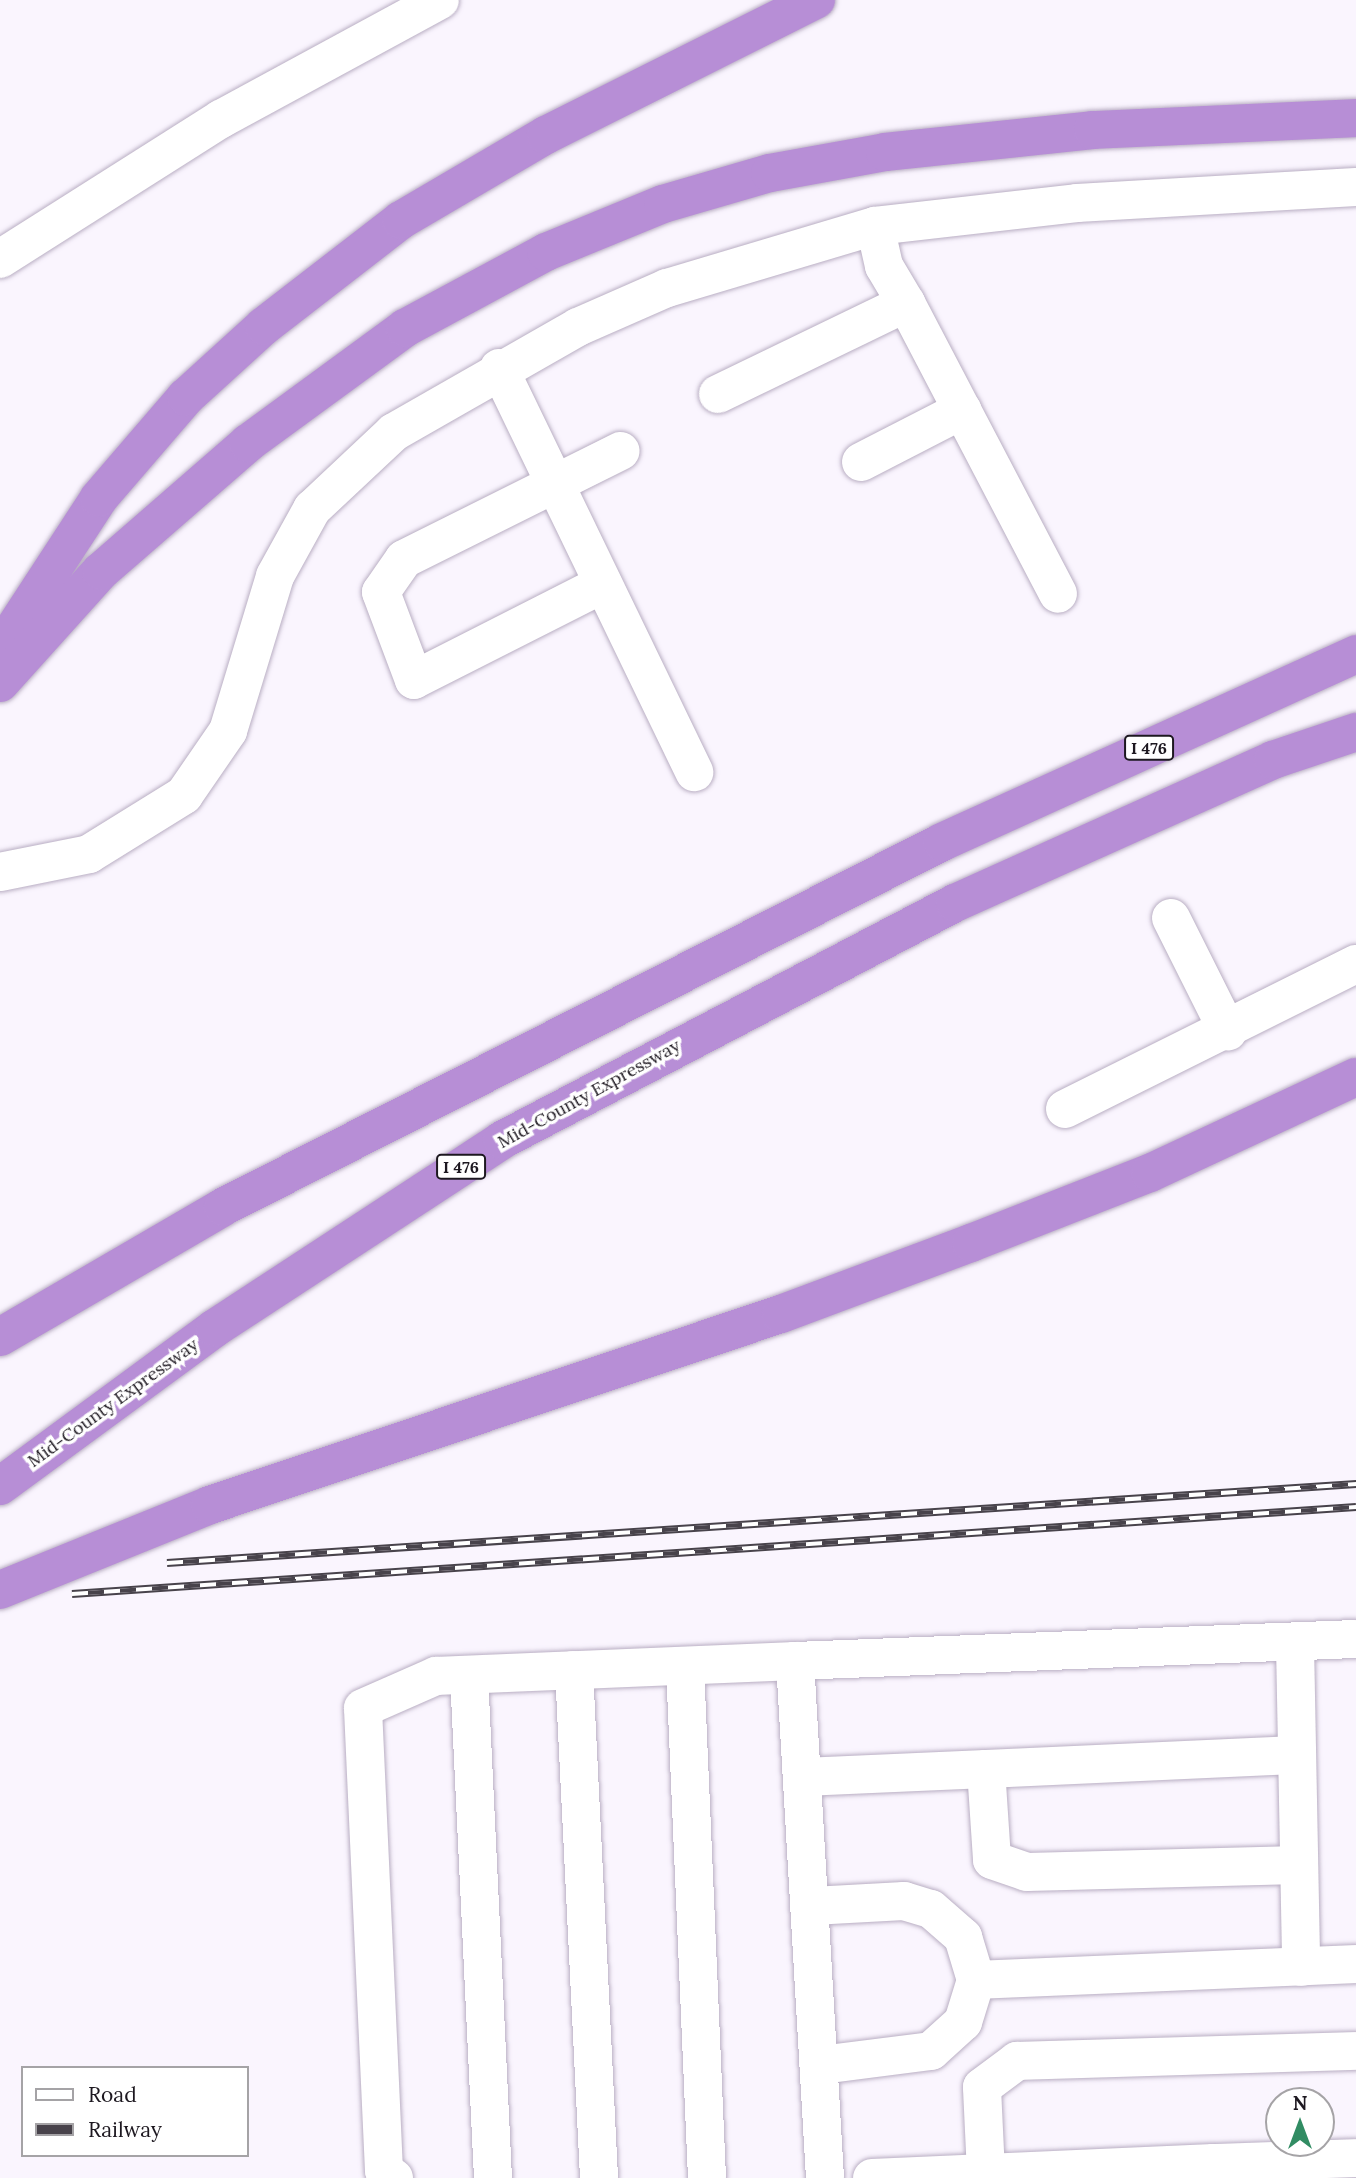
<!DOCTYPE html>
<html>
<head>
<meta charset="utf-8">
<style>
  body { margin:0 }
  #map { position:relative; width:1356px; height:2178px; overflow:hidden; background:#faf5fe; font-family:Lora,serif }
  div>[style] { position:absolute }
  [style*='--x'] { left:calc(var(--x)*1px); top:calc(var(--y)*1px); width:calc(var(--w)*1px); rotate:calc(var(--a)*1deg) }
  .roads { filter:drop-shadow(0 0 2px #b9aec3) drop-shadow(0 0 2px #b9aec3) }
  .minor>* { height:38px; margin:-19px; padding:0 19px; transform-origin:19px; border-radius:19px; background:#fff }
  .highway>* { height:38px; margin:-19px; padding:0 19px; transform-origin:19px; border-radius:19px; background:#b78ed6 }
  .rail>* { height:8px; margin-top:-4px; transform-origin:0; background:repeating-linear-gradient(90deg,#fff 0 16px,#48434b 0 32px); box-sizing:border-box; border-block:2px solid #48434b }
  span { translate:-50% -50%; white-space:nowrap; text-align:center; line-height:1.15; -webkit-text-stroke:7px #fff; paint-order:stroke }
  .shield-label span { padding:2px 5px; background:#fff; border:2px solid; border-radius:5px; -webkit-text-stroke-width:0 }
  .shield-label { font-size:16px; color:#1d1820; font-weight:700 }
  .street-label { font-size:18px; color:#1d1820 }
  .legend { position:absolute; left:21px; top:2066px; width:228px; height:91px; box-sizing:border-box; background:#fff; border:2px solid #a5a3a6; margin:0; padding:9px 12px; list-style:none; font-size:21px; color:#1d1820 }
  .legend li { display:flex; align-items:center; gap:14px; height:35px }
  .legend b { width:35px; border:2px solid #a5a3a6 }
  .north { position:absolute; left:1265px; top:2087px; width:70px; height:70px; box-sizing:border-box; background:#fff; border:2px solid #a5a3a6; border-radius:50%; rotate:0deg; font-size:19px; font-weight:700; line-height:28px; text-align:center; color:#1d1820 }
  .north::after { content:''; display:block; margin:auto; width:24px; height:32px; background:#318c63; clip-path:polygon(50% 0,100% 100%,50% 72%,0 100%) }
</style>
</head>
<body>
<div id="map">
  <div class="roads">
    <div class="minor">
      <i style="--x:875;--y:226;--w:41;--a:77.3"></i>
      <i style="--x:884;--y:266;--w:43;--a:59.3"></i>
      <i style="--x:0;--y:259;--w:262;--a:-32.4"></i>
      <i style="--x:221;--y:119;--w:249;--a:-28.5"></i>
      <i style="--x:499;--y:368;--w:449;--a:64.2"></i>
      <i style="--x:718;--y:394;--w:209;--a:-25.8"></i>
      <i style="--x:906;--y:303;--w:328;--a:62.4"></i>
      <i style="--x:861;--y:462;--w:114;--a:-27.2"></i>
      <i style="--x:603;--y:584;--w:212;--a:153.1"></i>
      <i style="--x:414;--y:680;--w:94;--a:-110.6"></i>
      <i style="--x:381;--y:592;--w:40;--a:-55.1"></i>
      <i style="--x:404;--y:559;--w:242;--a:-26.5"></i>
      <i style="--x:0;--y:872;--w:91;--a:-11.4"></i>
      <i style="--x:89;--y:854;--w:112;--a:-31.8"></i>
      <i style="--x:184;--y:795;--w:78;--a:-55.5"></i>
      <i style="--x:228;--y:731;--w:162;--a:-73.1"></i>
      <i style="--x:275;--y:576;--w:77;--a:-61.1"></i>
      <i style="--x:312;--y:509;--w:112;--a:-43.2"></i>
      <i style="--x:394;--y:432;--w:212;--a:-29.7"></i>
      <i style="--x:578;--y:327;--w:97;--a:-23.7"></i>
      <i style="--x:667;--y:288;--w:217;--a:-16.6"></i>
      <i style="--x:875;--y:226;--w:203;--a:-6.5"></i>
      <i style="--x:1077;--y:203;--w:279;--a:-3.3"></i>
      <i style="--x:1171;--y:918;--w:127;--a:63.4"></i>
      <i style="--x:1065;--y:1109;--w:325;--a:-26.5"></i>
      <i style="--x:1295;--y:1644;--w:323;--a:88.9"></i>
      <i style="--x:685;--y:1666;--w:512;--a:87.54"></i>
      <i style="--x:574;--y:1670;--w:509;--a:87.18"></i>
      <i style="--x:469;--y:1675;--w:504;--a:87.27"></i>
      <i style="--x:986;--y:1769;--w:311;--a:-2.6"></i>
      <i style="--x:803;--y:1777;--w:183;--a:-2.5"></i>
      <i style="--x:986;--y:1769;--w:91;--a:86.2"></i>
      <i style="--x:992;--y:1860;--w:37;--a:19"></i>
      <i style="--x:1027;--y:1872;--w:272;--a:-1.5"></i>
      <i style="--x:812;--y:1906;--w:92;--a:-3.1"></i>
      <i style="--x:904;--y:1901;--w:28;--a:17"></i>
      <i style="--x:931;--y:1909;--w:43;--a:41.2"></i>
      <i style="--x:963;--y:1937;--w:45;--a:73.2"></i>
      <i style="--x:976;--y:1980;--w:44;--a:107.2"></i>
      <i style="--x:963;--y:2022;--w:43;--a:137.8"></i>
      <i style="--x:931;--y:2051;--w:112;--a:172.8"></i>
      <i style="--x:976;--y:1980;--w:380;--a:-2.4"></i>
      <i style="--x:1214;--y:2163;--w:142;--a:-2"></i>
      <i style="--x:986;--y:2173;--w:86;--a:-92.7"></i>
      <i style="--x:982;--y:2087;--w:44;--a:-36.6"></i>
      <i style="--x:1017;--y:2061;--w:339;--a:-1.7"></i>
      <i style="--x:394;--y:2178;--w:12;--a:-145"></i>
      <i style="--x:384;--y:2171;--w:463;--a:-92.6"></i>
      <i style="--x:363;--y:1708;--w:80;--a:-23.7"></i>
      <i style="--x:436;--y:1676;--w:359;--a:-2.4"></i>
      <i style="--x:825;--y:2178;--w:518;--a:-93.32"></i>
      <i style="--x:795;--y:1661;--w:561;--a:-2.25"></i>
      <i style="--x:872;--y:2178;--w:342;--a:-2.5"></i>
      <i style="--x:1214;--y:2163;--w:15;--a:86"></i>
    </div>
    <div class="highway">
      <i style="--x:0;--y:650;--w:181;--a:-56.9"></i>
      <i style="--x:99;--y:498;--w:133;--a:-49.3"></i>
      <i style="--x:186;--y:397;--w:105;--a:-42.3"></i>
      <i style="--x:264;--y:326;--w:173;--a:-37.7"></i>
      <i style="--x:401;--y:220;--w:168;--a:-30.4"></i>
      <i style="--x:546;--y:135;--w:302;--a:-26.6"></i>
      <i style="--x:0;--y:683;--w:151;--a:-48"></i>
      <i style="--x:101;--y:571;--w:195;--a:-41"></i>
      <i style="--x:248;--y:443;--w:195;--a:-36.2"></i>
      <i style="--x:405;--y:328;--w:160;--a:-28.3"></i>
      <i style="--x:546;--y:252;--w:126;--a:-22.3"></i>
      <i style="--x:663;--y:204;--w:111;--a:-16.2"></i>
      <i style="--x:770;--y:173;--w:117;--a:-10.3"></i>
      <i style="--x:885;--y:152;--w:209;--a:-6"></i>
      <i style="--x:1093;--y:130;--w:263;--a:-2.6"></i>
      <i style="--x:0;--y:1337;--w:258;--a:-30.2"></i>
      <i style="--x:223;--y:1207;--w:806;--a:-26.91"></i>
      <i style="--x:942;--y:842;--w:455;--a:-24.4"></i>
      <i style="--x:0;--y:1486;--w:267;--a:-36.3"></i>
      <i style="--x:215;--y:1328;--w:343;--a:-33.2"></i>
      <i style="--x:502;--y:1140;--w:511;--a:-27.62"></i>
      <i style="--x:955;--y:903;--w:349;--a:-24.2"></i>
      <i style="--x:1273;--y:760;--w:88;--a:-18.6"></i>
      <i style="--x:0;--y:1590;--w:227;--a:-22"></i>
      <i style="--x:210;--y:1505;--w:602;--a:-18.5"></i>
      <i style="--x:781;--y:1314;--w:203;--a:-20.5"></i>
      <i style="--x:971;--y:1243;--w:192;--a:-21.4"></i>
      <i style="--x:1150;--y:1173;--w:227;--a:-25"></i>
    </div>
  </div>
  <div class="rail">
    <i style="--x:167;--y:1563;--w:1192;--a:-3.8"></i>
    <i style="--x:72;--y:1594;--w:1287;--a:-3.88"></i>
  </div>
  <div class="shield-label">
    <span style="left:1149px;top:748px">I 476</span>
    <span style="left:461px;top:1167px">I 476</span>
  </div>
  <div class="street-label">
    <span style="left:589px;top:1094px;rotate:-29deg">Mid-County Expressway</span>
    <span style="left:113px;top:1403px;rotate:-36deg">Mid-County Expressway</span>
  </div>
  <ul class="legend">
  <li><b style="height:9px;background:#fff"></b>Road</li>
  <li><b style="height:9px;background:#48434b"></b>Railway</li>
  </ul>
  <div class="north">N</div>
</div>
</body>
</html>
